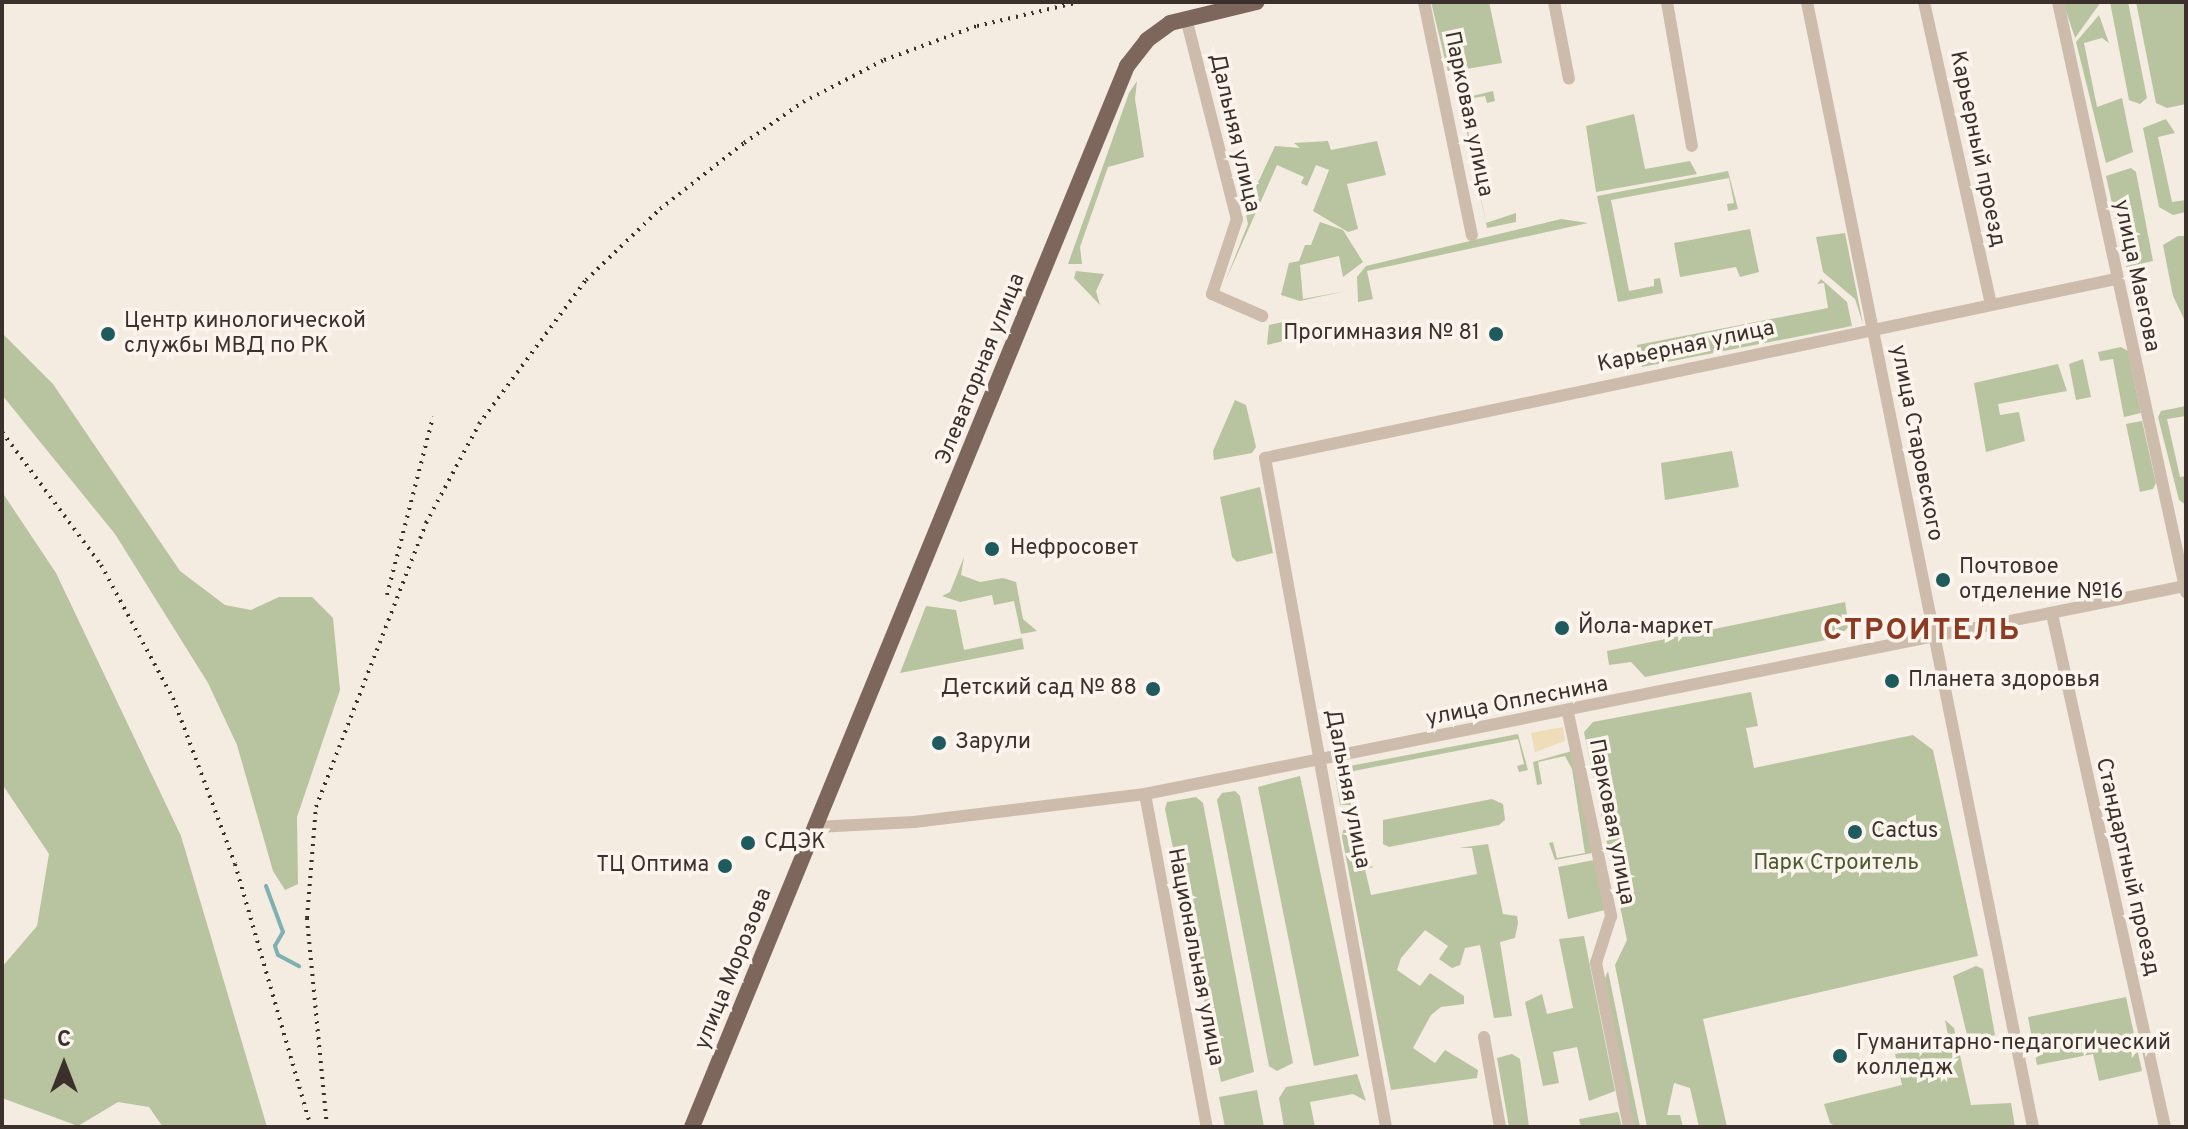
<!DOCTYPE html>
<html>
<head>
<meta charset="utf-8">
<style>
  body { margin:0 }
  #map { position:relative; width:2188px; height:1129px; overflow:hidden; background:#f4ebe1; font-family:Overpass,sans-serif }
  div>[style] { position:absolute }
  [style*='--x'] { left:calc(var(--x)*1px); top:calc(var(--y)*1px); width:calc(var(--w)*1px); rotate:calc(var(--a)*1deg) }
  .green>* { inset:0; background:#b8c4a0 }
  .sand>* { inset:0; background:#efdcb8 }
  .stream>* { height:4px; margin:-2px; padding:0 2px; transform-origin:2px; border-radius:2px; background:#7fb0b2 }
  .minor>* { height:12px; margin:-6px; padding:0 6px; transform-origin:6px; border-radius:6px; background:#cdbbac }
  .major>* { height:16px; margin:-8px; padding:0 8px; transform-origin:8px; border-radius:8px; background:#7d675c }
  .rail>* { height:4px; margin-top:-2px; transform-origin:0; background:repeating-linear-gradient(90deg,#3b302b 0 2px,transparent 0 8px) }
  .dots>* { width:22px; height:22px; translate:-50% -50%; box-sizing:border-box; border:4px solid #fbf5ee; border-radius:50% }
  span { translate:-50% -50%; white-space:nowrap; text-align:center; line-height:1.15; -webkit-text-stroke:7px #fbf5ee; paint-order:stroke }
  .street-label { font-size:22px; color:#3b302b }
  .poi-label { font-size:22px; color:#3b302b }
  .left { translate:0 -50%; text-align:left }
  .right { translate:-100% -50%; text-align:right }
  .park-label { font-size:22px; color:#4a5a2e }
  .district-label { font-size:30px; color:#8c3b22; font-weight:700; letter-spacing:2px }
  .frame { position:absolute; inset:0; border:4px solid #3b302b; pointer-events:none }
  .north { position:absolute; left:24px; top:1025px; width:80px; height:80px; -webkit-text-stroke:6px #fbf5ee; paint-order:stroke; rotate:0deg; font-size:22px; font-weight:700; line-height:32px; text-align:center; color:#3b302b }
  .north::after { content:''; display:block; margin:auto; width:28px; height:36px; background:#3b302b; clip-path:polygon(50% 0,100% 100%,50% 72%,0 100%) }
</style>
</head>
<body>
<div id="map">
  <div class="green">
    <i style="clip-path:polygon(1431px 2px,1489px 2px,1502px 63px,1448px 72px)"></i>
    <i style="clip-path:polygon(2063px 2px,2076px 4px,2101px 2px,2075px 38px)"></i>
    <i style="clip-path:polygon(2110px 2px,2128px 2px,2147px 98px,2140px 104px,2129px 100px)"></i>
    <i style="clip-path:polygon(2136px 2px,2186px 2px,2186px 104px,2167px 108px,2156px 103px)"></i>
    <i style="clip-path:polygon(2099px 15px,2109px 43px,2102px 38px,2084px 43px,2097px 107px,2122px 98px,2133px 152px,2106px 163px,2076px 42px)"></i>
    <i style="clip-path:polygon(1137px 81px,1135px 99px,1144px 157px,1108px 167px,1080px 247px,1082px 264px,1068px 264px,1129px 93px)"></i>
    <i style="clip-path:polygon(1493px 91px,1495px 101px,1487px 103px,1485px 96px,1462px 100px,1486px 223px,1516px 213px,1516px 222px,1487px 228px,1460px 99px)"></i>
    <i style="clip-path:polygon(1634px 114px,1645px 169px,1690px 161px,1697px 174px,1596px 192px,1586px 126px)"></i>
    <i style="clip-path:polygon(2166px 119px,2175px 133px,2158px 137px,2172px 202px,2186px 200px,2186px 212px,2173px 215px,2159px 207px,2143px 128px)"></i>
    <i style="clip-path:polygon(1328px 141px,1331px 150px,1377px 141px,1386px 175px,1347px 184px,1358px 229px,1348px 232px,1313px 211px,1329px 170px,1316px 165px,1307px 186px,1301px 183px,1304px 177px,1277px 165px,1225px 282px,1248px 224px,1245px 210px,1275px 146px,1300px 148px,1294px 143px)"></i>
    <i style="clip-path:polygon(2131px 168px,2136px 172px,2153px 261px,2126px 267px,2106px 176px)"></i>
    <i style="clip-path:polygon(1728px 171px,1738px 209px,1728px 211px,1727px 204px,1734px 203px,1729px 178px,1611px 200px,1629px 291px,1654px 286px,1654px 279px,1660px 278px,1663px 293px,1618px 302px,1597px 196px)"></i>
    <i style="clip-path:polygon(1561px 219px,1588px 223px,1367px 271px,1373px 299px,1358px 302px,1357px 277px,1366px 266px)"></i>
    <i style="clip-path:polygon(1320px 222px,1343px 230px,1363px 262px,1343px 277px,1339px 256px,1300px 265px,1303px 299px,1346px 291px,1300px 301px,1281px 295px,1289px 263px,1299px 261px,1305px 245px,1311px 245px)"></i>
    <i style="clip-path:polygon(1750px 229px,1759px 272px,1740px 277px,1736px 267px,1680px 277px,1674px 243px)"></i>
    <i style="clip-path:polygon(1845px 233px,1863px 324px,1855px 299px,1823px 272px,1816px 237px)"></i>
    <i style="clip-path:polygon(2178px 236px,2186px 236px,2186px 323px,2173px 296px,2163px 245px)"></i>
    <i style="clip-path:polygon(1076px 271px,1104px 274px,1096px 291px,1100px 305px,1074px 278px)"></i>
    <i style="clip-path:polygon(1821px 279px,1847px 302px,1852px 326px,1642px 367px,1637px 345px,1828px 308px,1824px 283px,1817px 284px)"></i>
    <i style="clip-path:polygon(1293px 320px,1296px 338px,1267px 345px,1269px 325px)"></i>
    <i style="clip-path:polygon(2px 333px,53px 384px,180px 571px,225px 605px,251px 610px,279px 597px,312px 597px,333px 618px,340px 690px,297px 817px,298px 884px,285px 890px,273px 871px,237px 745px,208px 683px,115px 534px,2px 395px)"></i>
    <i style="clip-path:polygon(2121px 347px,2128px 351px,2141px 413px,2124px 417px,2113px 359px,2100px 361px,2098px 352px)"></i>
    <i style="clip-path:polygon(2083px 359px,2091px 397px,2076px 400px,2069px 364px)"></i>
    <i style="clip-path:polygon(2058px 364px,2067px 391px,1998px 404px,2000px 415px,2019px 412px,2025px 441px,1986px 452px,1974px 383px)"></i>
    <i style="clip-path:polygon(1235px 400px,1246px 405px,1256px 447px,1252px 453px,1214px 460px,1213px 451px)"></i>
    <i style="clip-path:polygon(2186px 406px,2186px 416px,2167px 419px,2180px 477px,2186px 476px,2186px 505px,2179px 500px,2158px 417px,2161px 411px)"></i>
    <i style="clip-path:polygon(2142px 421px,2156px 483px,2153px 489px,2140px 492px,2126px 424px)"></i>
    <i style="clip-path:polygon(1732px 451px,1739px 487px,1665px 500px,1661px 463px)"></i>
    <i style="clip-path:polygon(1260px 487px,1273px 553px,1237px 562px,1232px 557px,1220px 497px)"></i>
    <i style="clip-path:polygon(2px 492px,56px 573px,181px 836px,267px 1127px,163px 1127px,149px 1107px,118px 1102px,78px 1126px,2px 1098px,2px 967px,37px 926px,49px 854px,2px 784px)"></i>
    <i style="clip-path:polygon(964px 557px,961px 575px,980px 582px,1003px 578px,1016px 582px,1023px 619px,1037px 631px,1021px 634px,1014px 601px,994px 605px,992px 595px,960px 602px,942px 596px,950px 592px)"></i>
    <i style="clip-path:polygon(1845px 602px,1849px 627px,1836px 638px,1645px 677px,1631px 662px,1609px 665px,1607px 651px)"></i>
    <i style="clip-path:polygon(926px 606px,956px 610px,964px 650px,1022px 638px,1024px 649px,900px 673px)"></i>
    <i style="clip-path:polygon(1751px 692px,1758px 726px,1746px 728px,1754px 768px,1913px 735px,1933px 750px,1978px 956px,1703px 1019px,1727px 1127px,1699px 1127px,1690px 1088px,1674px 1083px,1667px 1115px,1680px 1115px,1683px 1127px,1647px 1127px,1615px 965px,1627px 940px,1584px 732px,1593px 722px)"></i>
    <i style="clip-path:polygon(1518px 734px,1528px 770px,1519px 772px,1517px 766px,1524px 764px,1518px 739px,1338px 774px,1342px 800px,1350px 799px,1351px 805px,1340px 805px,1334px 769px)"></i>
    <i style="clip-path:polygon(1572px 751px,1592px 853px,1555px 860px,1549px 843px,1553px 842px,1557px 858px,1585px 853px,1572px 769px,1565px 756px,1538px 762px,1542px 784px,1537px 785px,1533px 762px)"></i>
    <i style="clip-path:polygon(1300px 776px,1359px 1056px,1314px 1066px,1258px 787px)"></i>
    <i style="clip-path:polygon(1235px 791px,1240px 796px,1293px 1063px,1277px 1071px,1269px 1066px,1217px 800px,1222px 793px)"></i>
    <i style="clip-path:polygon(1196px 797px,1203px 803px,1254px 1072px,1221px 1082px,1165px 809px,1167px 802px)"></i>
    <i style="clip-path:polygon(1492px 799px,1503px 804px,1505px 820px,1499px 825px,1389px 847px,1383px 844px,1383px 820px)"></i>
    <i style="clip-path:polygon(1356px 829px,1365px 865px,1374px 867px,1365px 869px,1371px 895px,1477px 874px,1472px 848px,1459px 848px,1488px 844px,1503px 914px,1517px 916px,1518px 923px,1515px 938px,1500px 942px,1512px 1016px,1494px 1018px,1480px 945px,1465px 948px,1460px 965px,1452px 968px,1439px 959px,1448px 946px,1425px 930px,1401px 958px,1397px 970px,1420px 986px,1430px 973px,1464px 996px,1464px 1004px,1441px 1007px,1431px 1015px,1413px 1048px,1435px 1063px,1445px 1050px,1478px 1070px,1477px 1078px,1391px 1090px,1342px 837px,1343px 830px)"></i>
    <i style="clip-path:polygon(1594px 860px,1605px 910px,1568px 919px,1558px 867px)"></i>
    <i style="clip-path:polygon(1584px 936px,1615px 1091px,1589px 1101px,1577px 1047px,1553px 1052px,1559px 1083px,1543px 1086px,1525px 1002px,1542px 994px,1547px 1014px,1573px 1008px,1559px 939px)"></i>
    <i style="clip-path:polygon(1976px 966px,1983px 969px,1995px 1035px,1977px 1040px,1967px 1035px,1953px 976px)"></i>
    <i style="clip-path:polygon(1608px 971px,1640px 1127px,1634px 1127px,1615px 1033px,1605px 978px)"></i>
    <i style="clip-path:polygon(2126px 997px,2142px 1071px,2099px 1081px,2093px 1054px,2037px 1065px,2028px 1017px)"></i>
    <i style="clip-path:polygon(1945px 1020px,1954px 1028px,1971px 1105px,2011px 1103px,2015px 1127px,1836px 1127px,1830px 1123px,1824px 1104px,1902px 1085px,1895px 1054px,1950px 1045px)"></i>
    <i style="clip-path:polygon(1512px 1054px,1520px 1059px,1529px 1127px,1509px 1127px,1497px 1058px)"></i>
    <i style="clip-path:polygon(1357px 1074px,1366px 1101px,1353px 1094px,1310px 1102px,1315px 1127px,1284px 1127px,1279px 1098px,1286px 1087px)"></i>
    <i style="clip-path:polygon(1257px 1090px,1264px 1127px,1225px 1127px,1219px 1097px)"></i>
    <i style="clip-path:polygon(1618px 1112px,1622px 1127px,1581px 1127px,1579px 1119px)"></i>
  </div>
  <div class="sand">
    <i style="clip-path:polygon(1563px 727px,1565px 741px,1535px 752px,1531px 733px)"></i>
  </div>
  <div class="stream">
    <i style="--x:266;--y:886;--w:49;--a:69.7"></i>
    <i style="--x:283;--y:932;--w:16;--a:120"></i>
    <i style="--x:275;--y:946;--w:9;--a:72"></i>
    <i style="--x:278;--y:955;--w:24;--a:28"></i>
  </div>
  <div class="minor">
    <i style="--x:1424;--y:2;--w:238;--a:78.4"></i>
    <i style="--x:1554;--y:2;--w:78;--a:79"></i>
    <i style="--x:1667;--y:2;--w:146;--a:80.2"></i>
    <i style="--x:1807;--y:2;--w:1147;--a:78.64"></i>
    <i style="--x:1924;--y:2;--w:309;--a:77.5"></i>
    <i style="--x:2058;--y:2;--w:604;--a:77.76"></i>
    <i style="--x:1186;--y:18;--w:207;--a:75.8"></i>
    <i style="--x:1237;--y:219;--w:79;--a:108.4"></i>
    <i style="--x:1212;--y:294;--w:55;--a:23.7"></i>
    <i style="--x:2052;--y:614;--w:525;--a:77.58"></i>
    <i style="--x:1568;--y:713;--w:208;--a:78"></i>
    <i style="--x:1611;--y:916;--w:49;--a:107.7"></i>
    <i style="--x:1596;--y:963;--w:167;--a:78.6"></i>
    <i style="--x:1145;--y:794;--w:339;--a:79.5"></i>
    <i style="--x:816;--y:827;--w:98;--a:-2.9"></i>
    <i style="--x:914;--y:822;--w:233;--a:-6.9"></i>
    <i style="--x:1145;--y:794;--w:1061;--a:-11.31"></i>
    <i style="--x:1484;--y:1037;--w:91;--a:79.9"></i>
    <i style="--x:1386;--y:1127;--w:680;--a:-100.25"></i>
    <i style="--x:1265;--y:458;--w:870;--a:-11.88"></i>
  </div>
  <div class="major">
    <i style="--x:692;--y:1127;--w:1147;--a:-67.71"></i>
    <i style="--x:1127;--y:66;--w:33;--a:-52"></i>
    <i style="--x:1147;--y:40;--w:29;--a:-36"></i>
    <i style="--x:1170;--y:23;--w:89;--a:-13.6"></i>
  </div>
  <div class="rail">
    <i style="--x:2;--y:432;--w:166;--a:53.3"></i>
    <i style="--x:101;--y:565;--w:151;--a:61.6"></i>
    <i style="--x:173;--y:698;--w:177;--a:69.5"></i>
    <i style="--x:235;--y:864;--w:274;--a:73.9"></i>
    <i style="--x:387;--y:595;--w:184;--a:-75.5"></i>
    <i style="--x:327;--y:1127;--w:210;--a:-95.5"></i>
    <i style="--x:307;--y:918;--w:111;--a:-85.4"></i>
    <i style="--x:316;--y:807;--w:305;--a:-68.8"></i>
    <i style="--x:426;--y:523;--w:112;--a:-61.8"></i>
    <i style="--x:479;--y:424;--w:179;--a:-53.4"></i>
    <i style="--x:586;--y:280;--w:103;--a:-43.8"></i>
    <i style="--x:660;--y:209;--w:107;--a:-38.2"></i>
    <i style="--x:744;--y:143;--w:72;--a:-34.8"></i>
    <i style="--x:803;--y:102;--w:91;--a:-27.4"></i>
    <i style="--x:884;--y:60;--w:99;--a:-20.1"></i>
    <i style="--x:977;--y:26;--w:105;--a:-13.2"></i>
  </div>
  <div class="dots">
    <i style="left:108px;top:334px;background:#1f5a5e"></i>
    <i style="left:1496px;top:334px;background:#1f5a5e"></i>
    <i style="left:992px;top:549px;background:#1f5a5e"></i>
    <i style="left:1943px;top:580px;background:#1f5a5e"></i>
    <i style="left:1562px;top:628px;background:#1f5a5e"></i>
    <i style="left:1892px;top:681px;background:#1f5a5e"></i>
    <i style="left:1153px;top:689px;background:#1f5a5e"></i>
    <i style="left:939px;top:743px;background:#1f5a5e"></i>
    <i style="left:1855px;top:832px;background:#1f5a5e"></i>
    <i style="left:748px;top:843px;background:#1f5a5e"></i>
    <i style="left:725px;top:866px;background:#1f5a5e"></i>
    <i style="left:1840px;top:1056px;background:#1f5a5e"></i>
  </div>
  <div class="street-label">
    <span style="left:1468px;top:114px;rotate:78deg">Парковая улица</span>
    <span style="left:1234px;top:133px;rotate:77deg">Дальняя улица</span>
    <span style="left:1977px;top:149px;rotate:78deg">Карьерный проезд</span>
    <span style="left:2136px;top:276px;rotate:78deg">улица Маегова</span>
    <span style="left:1686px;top:347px;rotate:-12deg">Карьерная улица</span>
    <span style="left:981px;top:369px;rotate:-68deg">Элеваторная улица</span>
    <span style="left:1916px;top:443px;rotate:79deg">улица Старовского</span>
    <span style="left:1517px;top:702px;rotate:-11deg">улица Оплеснина</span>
    <span style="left:1347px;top:789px;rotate:79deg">Дальняя улица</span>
    <span style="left:1611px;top:822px;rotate:79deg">Парковая улица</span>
    <span style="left:2127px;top:867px;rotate:77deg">Стандартный проезд</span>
    <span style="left:1195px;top:957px;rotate:79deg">Национальная улица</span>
    <span style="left:734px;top:969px;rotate:-68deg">улица Морозова</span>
  </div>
  <div class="poi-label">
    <span class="left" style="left:124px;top:334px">Центр кинологической<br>службы МВД по РК</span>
    <span class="right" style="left:1480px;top:334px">Прогимназия № 81</span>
    <span class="left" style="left:1010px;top:549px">Нефросовет</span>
    <span class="left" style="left:1959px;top:580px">Почтовое<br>отделение №16</span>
    <span class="left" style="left:1578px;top:628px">Йола-маркет</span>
    <span class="left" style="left:1908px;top:681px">Планета здоровья</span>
    <span class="right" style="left:1137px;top:689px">Детский сад № 88</span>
    <span class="left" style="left:955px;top:743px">Зарули</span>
    <span class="left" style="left:1871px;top:832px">Cactus</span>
    <span class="left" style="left:764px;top:843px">СДЭК</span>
    <span class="right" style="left:709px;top:866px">ТЦ Оптима</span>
    <span class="left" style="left:1856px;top:1056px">Гуманитарно-педагогический<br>колледж</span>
  </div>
  <div class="park-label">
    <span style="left:1836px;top:864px">Парк Строитель</span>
  </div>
  <div class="district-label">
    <span style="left:1922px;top:632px">СТРОИТЕЛЬ</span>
  </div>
  <div class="frame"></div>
  <div class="north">С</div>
</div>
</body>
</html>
